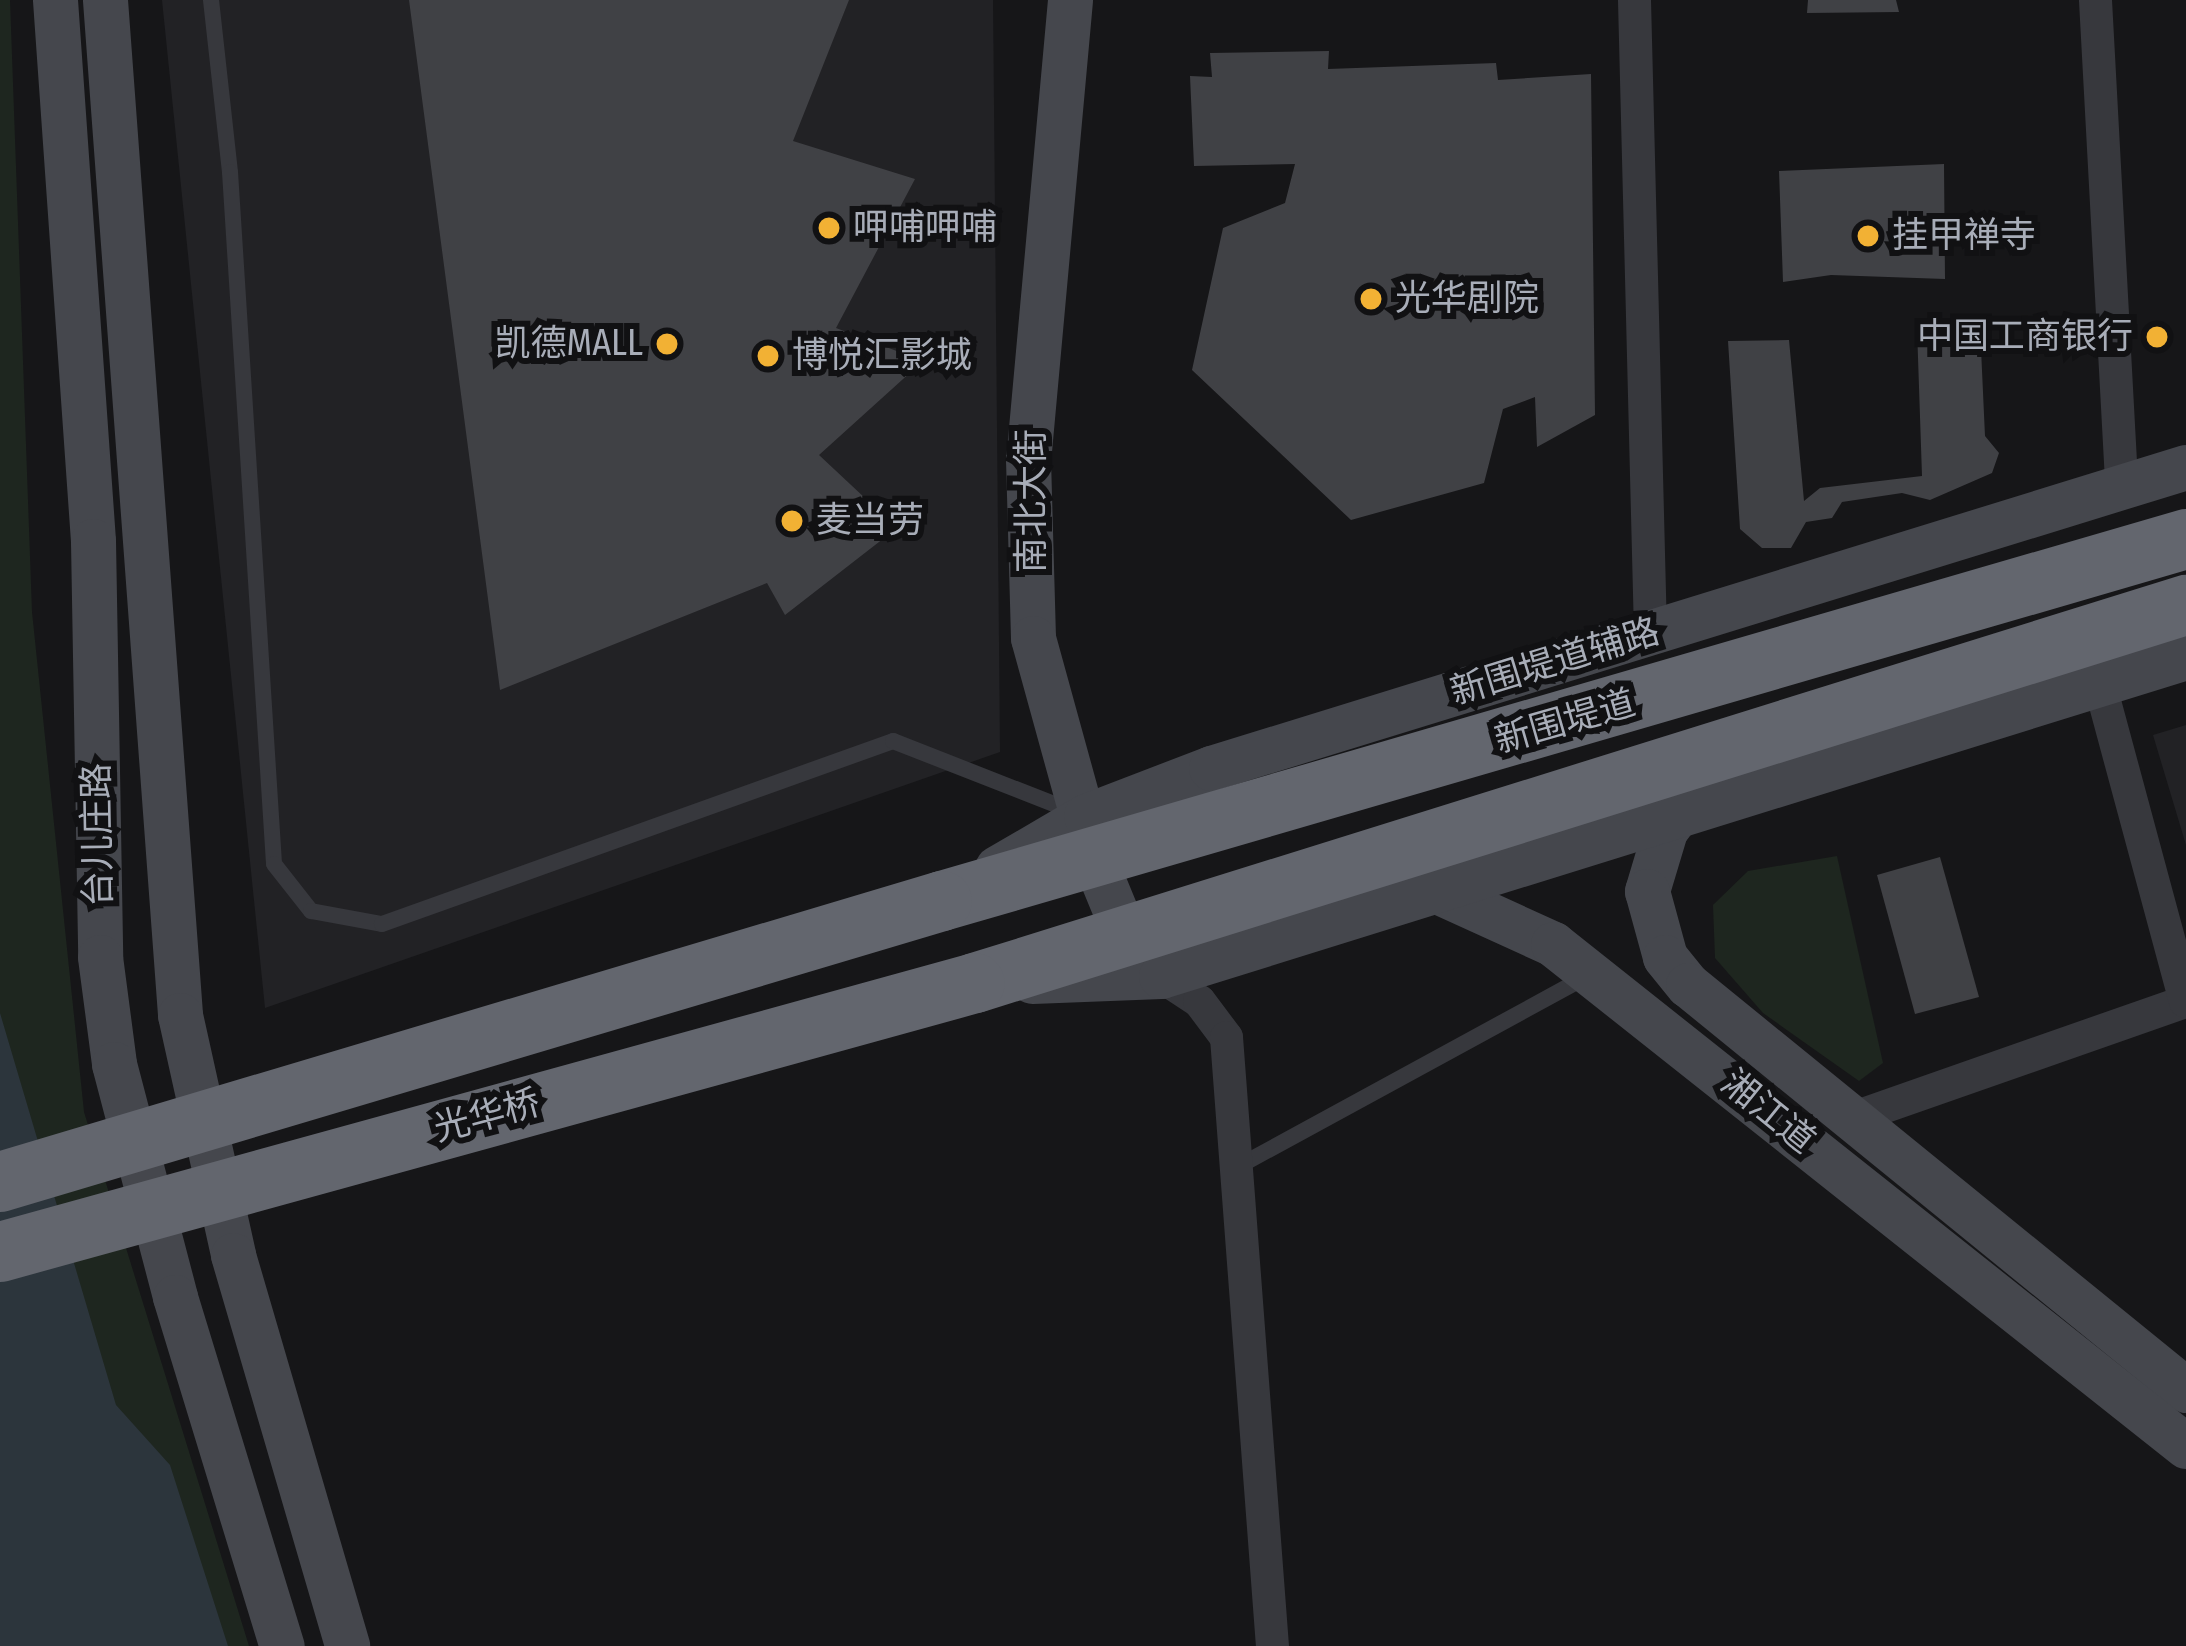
<!DOCTYPE html>
<html>
<head>
<meta charset="utf-8">
<style>
  body { margin:0 }
  #map { position:relative; width:2186px; height:1646px; overflow:hidden; background:#161618; font-family:"Fira Sans Condensed","Noto Sans SC",sans-serif }
  div>[style] { position:absolute }
  [style*='--x'] { left:calc(var(--x)*1px); top:calc(var(--y)*1px); width:calc(var(--w)*1px); rotate:calc(var(--a)*1deg) }
  .built>* { inset:0; background:#222225 }
  .green>* { inset:0; background:#1e261f }
  .water>* { inset:0; background:#2c353c }
  .building>* { inset:0; background:#404145 }
  .lane>* { height:16px; margin:-8px; padding:0 8px; transform-origin:8px; border-radius:8px; background:#37383d }
  .street>* { height:33px; margin:-16.5px; padding:0 16.5px; transform-origin:16.5px; border-radius:16.5px; background:#37383d }
  .secondary>* { height:45px; margin:-22.5px; padding:0 22.5px; transform-origin:22.5px; border-radius:22.5px; background:#45474d }
  .highway>* { height:60px; margin:-30px; padding:0 30px; transform-origin:30px; border-radius:30px; background:#63666e }
  .highway-bridge>* { height:60px; margin:-30px; padding:0 30px; transform-origin:30px; border-radius:30px; background:#63666e }
  .dots>* { width:33px; height:33px; translate:-50% -50%; box-sizing:border-box; border:6px solid #111113; border-radius:50% }
  span { translate:-50% -50%; white-space:nowrap; text-align:center; line-height:1.15; -webkit-text-stroke:12px #111113; paint-order:stroke }
  .poi-label { font-size:36px; color:#a8adb8 }
  .left { translate:0 -50%; text-align:left }
  .right { translate:-100% -50%; text-align:right }
  .street-label { font-size:36px; color:#a8adb8 }
</style>
</head>
<body>
<div id="map">
  <div class="built">
    <i style="clip-path:polygon(162px 0,993px 0,1000px 752px,265px 1008px)"></i>
    <i style="clip-path:polygon(2186px 725px,2186px 845px,2153px 735px)"></i>
  </div>
  <div class="green">
    <i style="clip-path:polygon(0 0,10px 0,32px 612px,84px 1112px,249px 1646px,0 1646px)"></i>
    <i style="clip-path:polygon(1837px 856px,1883px 1063px,1859px 1081px,1763px 1013px,1715px 958px,1713px 905px,1748px 871px)"></i>
  </div>
  <div class="water">
    <i style="clip-path:polygon(0 1013px,116px 1405px,170px 1465px,228px 1646px,0 1646px)"></i>
  </div>
  <div class="building">
    <i style="clip-path:polygon(409px 0,849px 0,793px 141px,915px 179px,836px 328px,923px 361px,819px 455px,897px 528px,785px 615px,767px 583px,500px 690px)"></i>
    <i style="clip-path:polygon(1808px 0,1896px 0,1899px 12px,1807px 13px)"></i>
    <i style="clip-path:polygon(1329px 51px,1328px 69px,1496px 63px,1498px 80px,1591px 74px,1595px 415px,1537px 447px,1535px 397px,1503px 409px,1484px 483px,1351px 520px,1192px 370px,1223px 228px,1285px 203px,1295px 164px,1194px 166px,1190px 76px,1212px 77px,1210px 53px)"></i>
    <i style="clip-path:polygon(1944px 164px,1945px 279px,1831px 275px,1783px 282px,1779px 171px)"></i>
    <i style="clip-path:polygon(1980px 327px,1985px 436px,1999px 453px,1992px 473px,1930px 500px,1902px 493px,1842px 502px,1832px 518px,1806px 522px,1791px 548px,1762px 548px,1740px 529px,1728px 341px,1789px 340px,1804px 501px,1820px 488px,1922px 476px,1917px 328px)"></i>
    <i style="clip-path:polygon(1940px 857px,1979px 997px,1915px 1014px,1877px 875px)"></i>
  </div>
  <div class="lane">
    <i style="--x:211;--y:0;--w:173;--a:83.7"></i>
    <i style="--x:230;--y:172;--w:693;--a:86.36"></i>
    <i style="--x:274;--y:864;--w:60;--a:51.8"></i>
    <i style="--x:311;--y:911;--w:72;--a:10.4"></i>
    <i style="--x:382;--y:924;--w:543;--a:-19.7"></i>
    <i style="--x:893;--y:741;--w:194;--a:21.4"></i>
    <i style="--x:1239;--y:1166;--w:394;--a:-28.6"></i>
  </div>
  <div class="street">
    <i style="--x:1634;--y:0;--w:633;--a:88.55"></i>
    <i style="--x:2095;--y:0;--w:488;--a:86.9"></i>
    <i style="--x:1161;--y:976;--w:45;--a:33.3"></i>
    <i style="--x:1199;--y:1001;--w:45;--a:53.1"></i>
    <i style="--x:1226;--y:1037;--w:611;--a:85.68"></i>
    <i style="--x:1848;--y:1119;--w:357;--a:-19.3"></i>
    <i style="--x:2185;--y:1001;--w:327;--a:-105.1"></i>
  </div>
  <div class="secondary">
    <i style="--x:55;--y:0;--w:542;--a:85.98"></i>
    <i style="--x:93;--y:541;--w:416;--a:89"></i>
    <i style="--x:100;--y:957;--w:108;--a:82.5"></i>
    <i style="--x:114;--y:1064;--w:241;--a:75.3"></i>
    <i style="--x:175;--y:1297;--w:365;--a:73"></i>
    <i style="--x:105;--y:0;--w:1018;--a:85.77"></i>
    <i style="--x:180;--y:1015;--w:246;--a:77.5"></i>
    <i style="--x:233;--y:1255;--w:407;--a:73.7"></i>
    <i style="--x:1070;--y:0;--w:461;--a:95.2"></i>
    <i style="--x:1028;--y:459;--w:179;--a:88.4"></i>
    <i style="--x:1033;--y:638;--w:229;--a:74.6"></i>
    <i style="--x:1094;--y:859;--w:79;--a:67.7"></i>
    <i style="--x:1124;--y:932;--w:33;--a:50"></i>
    <i style="--x:1688;--y:800;--w:39;--a:127"></i>
    <i style="--x:1665;--y:831;--w:63;--a:106.7"></i>
    <i style="--x:1647;--y:891;--w:68;--a:74.7"></i>
    <i style="--x:1665;--y:957;--w:36;--a:51"></i>
    <i style="--x:1688;--y:985;--w:642;--a:39.12"></i>
    <i style="--x:997;--y:868;--w:103;--a:-30.3"></i>
    <i style="--x:1086;--y:816;--w:134;--a:-21"></i>
    <i style="--x:1211;--y:768;--w:1020;--a:-17.16"></i>
    <i style="--x:1426;--y:886;--w:140;--a:24.5"></i>
    <i style="--x:1553;--y:944;--w:808;--a:38.42"></i>
    <i style="--x:1032;--y:981;--w:129;--a:-2.2"></i>
    <i style="--x:1161;--y:976;--w:1073;--a:-17.29"></i>
  </div>
  <div class="highway">
    <i style="--x:942;--y:901;--w:1296;--a:-16.22"></i>
    <i style="--x:975;--y:983;--w:1269;--a:-17.34"></i>
  </div>
  <div class="highway-bridge">
    <i style="--x:0;--y:1182;--w:983;--a:-16.61"></i>
    <i style="--x:0;--y:1252;--w:1011;--a:-15.42"></i>
  </div>
  <div class="dots">
    <i style="left:829px;top:228px;background:#f2b134"></i>
    <i style="left:1868px;top:236px;background:#f2b134"></i>
    <i style="left:1371px;top:299px;background:#f2b134"></i>
    <i style="left:2157px;top:337px;background:#f2b134"></i>
    <i style="left:667px;top:344px;background:#f2b134"></i>
    <i style="left:768px;top:356px;background:#f2b134"></i>
    <i style="left:792px;top:521px;background:#f2b134"></i>
  </div>
  <div class="poi-label">
    <span class="left" style="left:853px;top:228px">呷哺呷哺</span>
    <span class="left" style="left:1892px;top:236px">挂甲禅寺</span>
    <span class="left" style="left:1395px;top:299px">光华剧院</span>
    <span class="right" style="left:2133px;top:337px">中国工商银行</span>
    <span class="right" style="left:643px;top:344px">凯德MALL</span>
    <span class="left" style="left:792px;top:356px">博悦汇影城</span>
    <span class="left" style="left:816px;top:521px">麦当劳</span>
  </div>
  <div class="street-label">
    <span style="left:1032px;top:501px;rotate:-90deg">南北大街</span>
    <span style="left:1555px;top:662px;rotate:-17deg">新围堤道辅路</span>
    <span style="left:1565px;top:722px;rotate:-16deg">新围堤道</span>
    <span style="left:98px;top:835px;rotate:-91deg">台儿庄路</span>
    <span style="left:1768px;top:1112px;rotate:39deg">湘江道</span>
    <span style="left:487px;top:1116px;rotate:-15deg">光华桥</span>
  </div>
</div>
</body>
</html>
